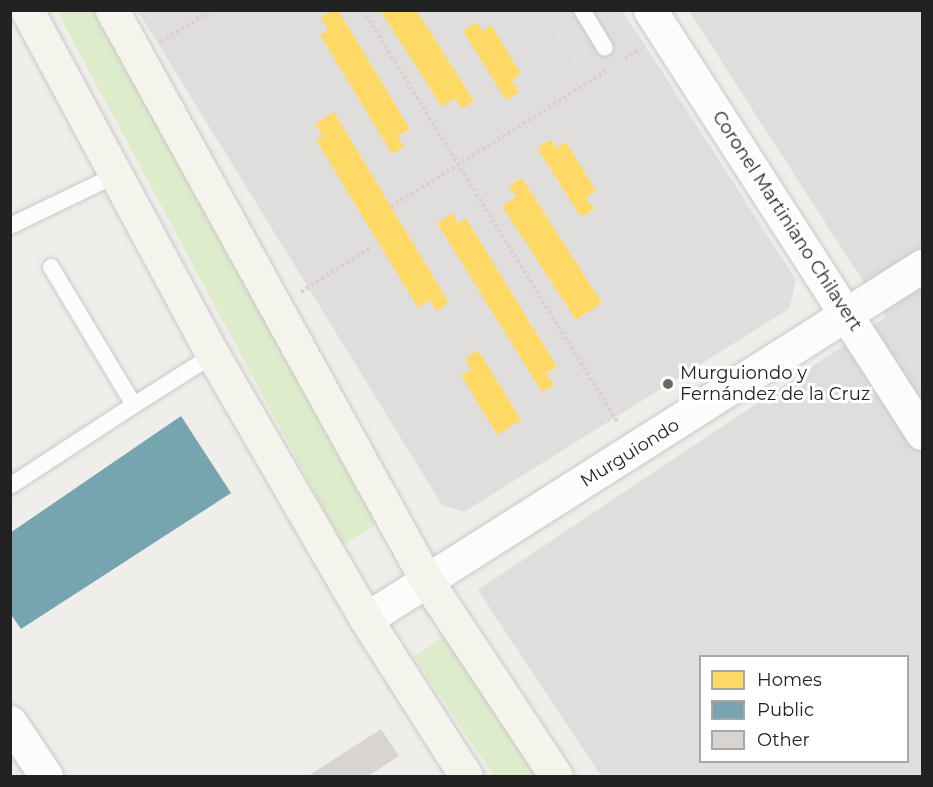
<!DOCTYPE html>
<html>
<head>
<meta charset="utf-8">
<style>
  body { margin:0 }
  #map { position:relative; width:933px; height:787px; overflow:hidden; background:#f0eeeb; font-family:Montserrat,sans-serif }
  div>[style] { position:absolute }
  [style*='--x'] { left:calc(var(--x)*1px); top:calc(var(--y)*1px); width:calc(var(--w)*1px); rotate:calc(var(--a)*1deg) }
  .residential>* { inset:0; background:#dfdedc }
  .grass>* { inset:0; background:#ddeccb }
  .parking>* { inset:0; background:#e0dfde }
  .homes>* { inset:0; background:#ffd966 }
  .public>* { inset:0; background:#76a5af }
  .building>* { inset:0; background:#d7d4d2 }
  .path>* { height:4px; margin-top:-2px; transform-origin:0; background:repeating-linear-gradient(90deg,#dccecd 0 3px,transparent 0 6px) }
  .roads { filter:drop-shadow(0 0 2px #c9c8c7) drop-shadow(0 0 2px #c9c8c7) }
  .service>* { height:16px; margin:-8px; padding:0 8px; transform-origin:8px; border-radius:8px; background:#fdfcfc }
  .minor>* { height:33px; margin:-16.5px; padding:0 16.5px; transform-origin:16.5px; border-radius:16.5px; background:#fdfcfc }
  .tertiary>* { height:33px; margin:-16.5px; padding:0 16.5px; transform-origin:16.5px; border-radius:16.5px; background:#fdfcfc }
  .secondary>* { height:33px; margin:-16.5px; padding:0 16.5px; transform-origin:16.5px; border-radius:16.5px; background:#f4f4ed }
  .dots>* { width:16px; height:16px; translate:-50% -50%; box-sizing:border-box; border:3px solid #fff; border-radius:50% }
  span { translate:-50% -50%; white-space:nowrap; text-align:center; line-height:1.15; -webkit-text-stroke:6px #fff; paint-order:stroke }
  .street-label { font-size:18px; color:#222 }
  .poi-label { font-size:18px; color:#222 }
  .left { translate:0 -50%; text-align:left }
  .frame { position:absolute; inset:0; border:12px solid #222; pointer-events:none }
  .legend { position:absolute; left:699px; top:655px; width:210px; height:108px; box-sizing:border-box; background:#fff; border:2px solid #a7a7a7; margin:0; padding:8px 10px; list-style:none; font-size:18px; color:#222 }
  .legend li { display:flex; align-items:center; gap:12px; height:30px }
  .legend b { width:30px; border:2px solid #a7a7a7 }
</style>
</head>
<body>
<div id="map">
  <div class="residential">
    <i style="clip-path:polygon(138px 11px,541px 11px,583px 76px,641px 39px,796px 280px,789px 309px,464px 512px,442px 505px)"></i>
    <i style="clip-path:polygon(evenodd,689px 11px,922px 11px,922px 776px,601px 776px,478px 590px,886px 317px,689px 11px,700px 656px,908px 656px,908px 762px,700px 762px,700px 656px)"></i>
  </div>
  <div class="grass">
    <i style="clip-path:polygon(57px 11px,97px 11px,379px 523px,343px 545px)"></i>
    <i style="clip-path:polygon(444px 636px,536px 776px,494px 776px,414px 657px)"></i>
  </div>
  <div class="parking">
    <i style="clip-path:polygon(541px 11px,622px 11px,641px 39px,583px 77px)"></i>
  </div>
  <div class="homes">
    <i style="clip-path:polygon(331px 10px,338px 10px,410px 129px,398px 136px,404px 147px,392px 154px,320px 35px,328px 30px,321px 17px)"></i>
    <i style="clip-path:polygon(380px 10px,416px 10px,474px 101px,462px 109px,455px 98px,442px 107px)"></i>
    <i style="clip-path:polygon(477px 22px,482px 31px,491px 25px,521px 74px,512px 80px,519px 92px,506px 100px,463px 31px)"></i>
    <i style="clip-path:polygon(334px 112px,449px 303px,436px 311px,430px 300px,418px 308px,316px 140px,323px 136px,315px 124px)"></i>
    <i style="clip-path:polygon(551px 139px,556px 148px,566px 142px,596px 191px,586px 197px,594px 209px,581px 217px,537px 148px)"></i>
    <i style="clip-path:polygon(522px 178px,602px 303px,576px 320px,502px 206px,516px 197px,509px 186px)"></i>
    <i style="clip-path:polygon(452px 213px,458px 223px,466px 218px,557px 367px,546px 373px,554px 385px,542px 392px,437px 223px)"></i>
    <i style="clip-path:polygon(478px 350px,521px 420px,497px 435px,461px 375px,471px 369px,465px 358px)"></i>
  </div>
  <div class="public">
    <i style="clip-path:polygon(181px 416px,231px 493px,21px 629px,10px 613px,10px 533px)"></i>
  </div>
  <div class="building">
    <i style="clip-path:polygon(381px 729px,399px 756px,368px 776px,308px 776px)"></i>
  </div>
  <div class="path">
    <i style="--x:363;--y:10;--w:485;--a:58.3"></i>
    <i style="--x:161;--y:42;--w:60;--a:-32.1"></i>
    <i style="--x:625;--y:59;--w:19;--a:-35"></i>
    <i style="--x:391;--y:207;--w:254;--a:-32.3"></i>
    <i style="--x:301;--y:292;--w:85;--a:-32.6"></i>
  </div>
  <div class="roads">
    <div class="service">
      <i style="--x:582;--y:10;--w:44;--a:58.8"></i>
      <i style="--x:10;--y:226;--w:115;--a:-25.7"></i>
      <i style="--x:51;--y:267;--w:161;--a:59"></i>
      <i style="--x:134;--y:405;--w:93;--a:-32.3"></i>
      <i style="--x:10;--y:486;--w:148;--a:-33.2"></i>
    </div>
    <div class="minor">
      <i style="--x:650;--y:10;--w:503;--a:57.26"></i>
    </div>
    <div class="tertiary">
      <i style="--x:366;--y:619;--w:659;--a:-32.41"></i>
      <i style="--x:10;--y:722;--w:65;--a:56.3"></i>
    </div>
    <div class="secondary">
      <i style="--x:27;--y:10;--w:392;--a:61.7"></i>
      <i style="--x:213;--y:355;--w:305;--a:59.9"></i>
      <i style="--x:366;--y:619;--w:186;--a:57.5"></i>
      <i style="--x:112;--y:10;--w:652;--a:61.12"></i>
      <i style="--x:427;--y:581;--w:234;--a:56.5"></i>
    </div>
  </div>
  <div class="dots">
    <i style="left:668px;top:384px;background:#6a6968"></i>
  </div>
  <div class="street-label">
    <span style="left:787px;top:221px;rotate:57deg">Coronel Martiniano Chilavert</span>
    <span style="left:630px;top:453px;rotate:-32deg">Murguiondo</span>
  </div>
  <div class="poi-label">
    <span class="left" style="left:680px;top:384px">Murguiondo y<br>Fernández de la Cruz</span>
  </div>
  <div class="frame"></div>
  <ul class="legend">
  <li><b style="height:16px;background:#ffd966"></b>Homes</li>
  <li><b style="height:16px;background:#76a5af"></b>Public</li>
  <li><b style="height:16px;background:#d7d4d2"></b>Other</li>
  </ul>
</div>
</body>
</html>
